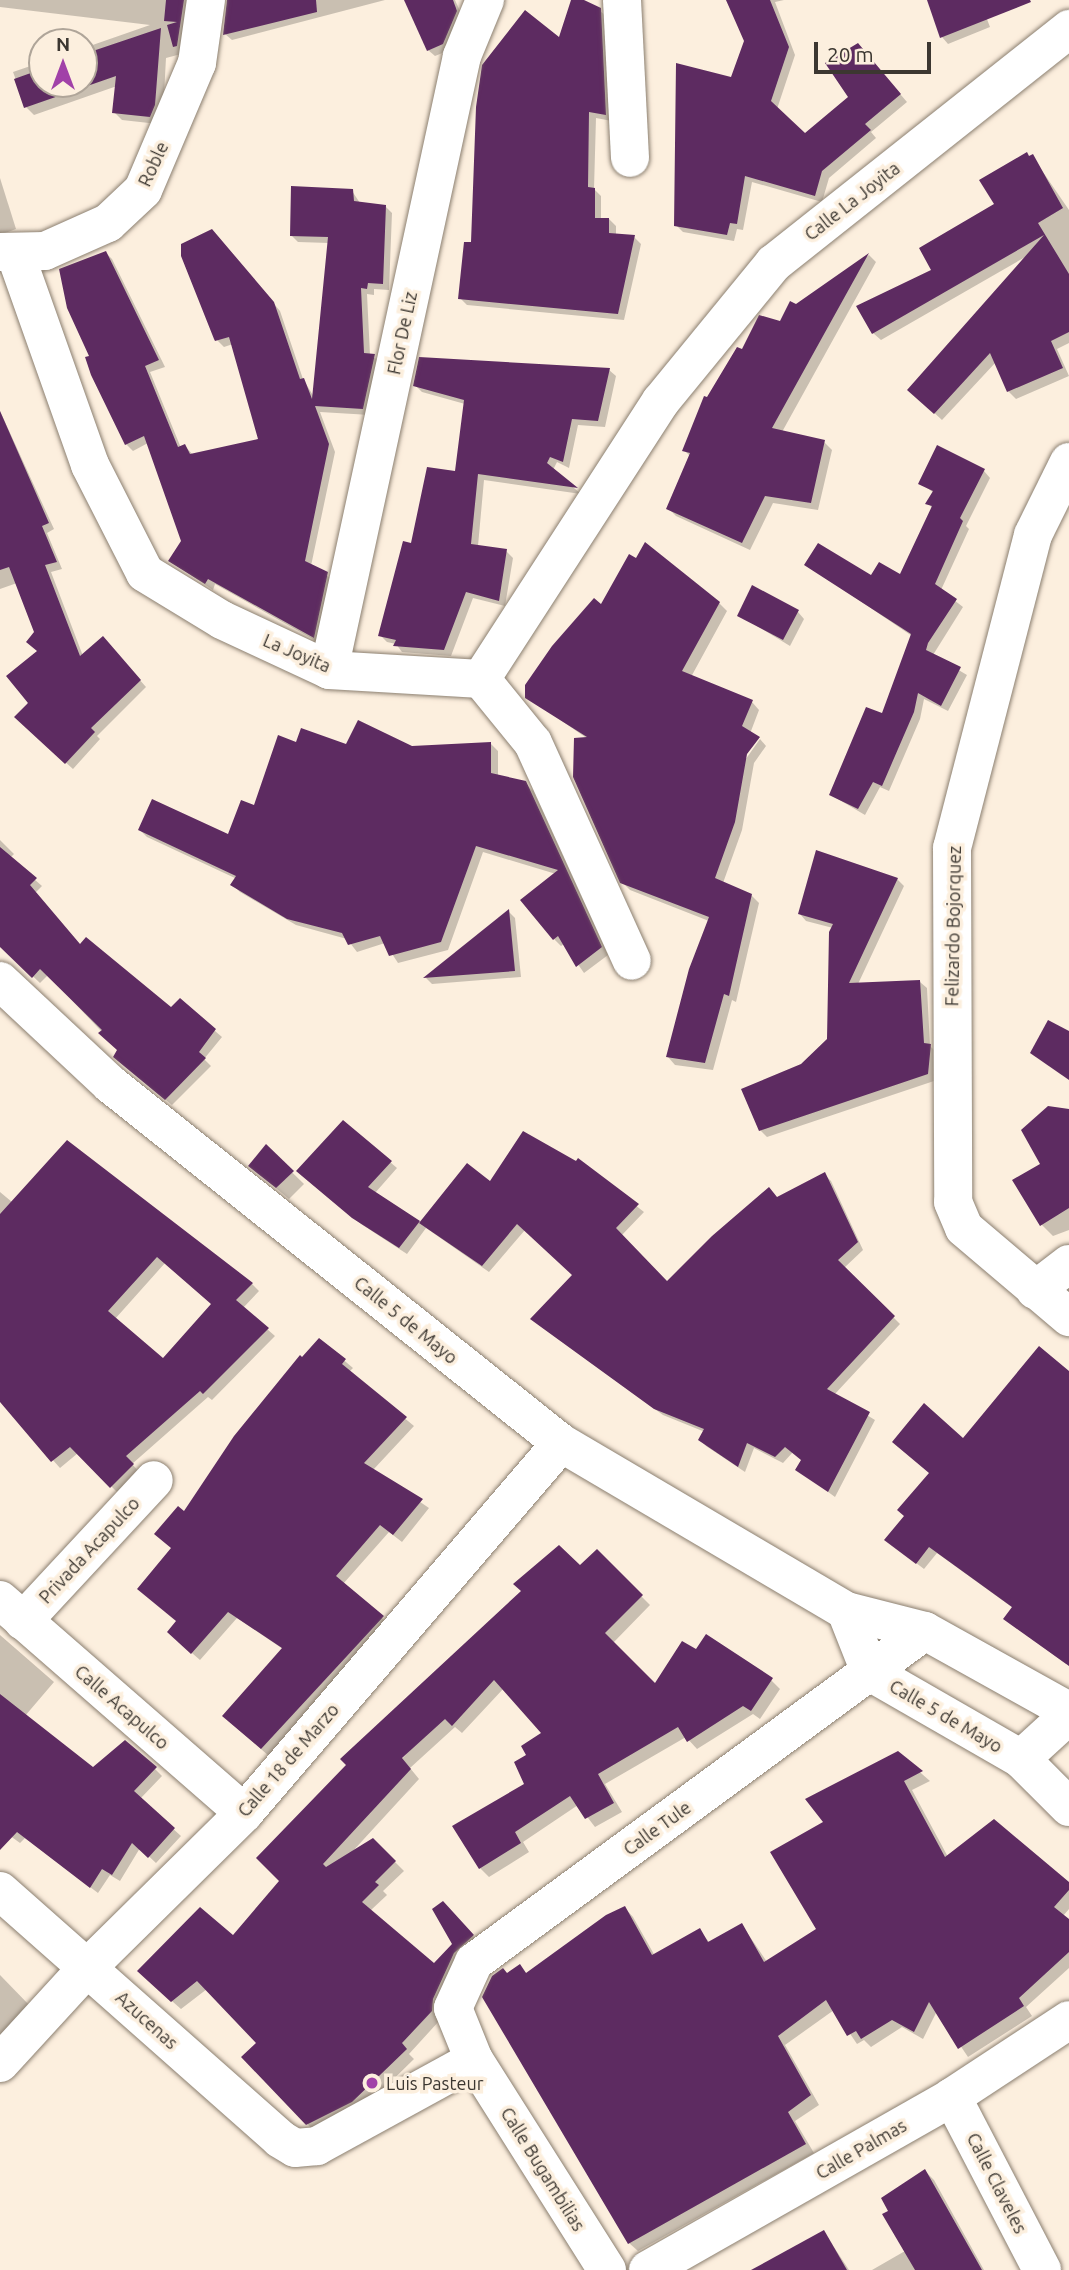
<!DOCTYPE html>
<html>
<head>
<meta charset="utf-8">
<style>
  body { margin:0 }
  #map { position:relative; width:1069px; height:2270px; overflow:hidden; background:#fcefde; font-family:Ubuntu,sans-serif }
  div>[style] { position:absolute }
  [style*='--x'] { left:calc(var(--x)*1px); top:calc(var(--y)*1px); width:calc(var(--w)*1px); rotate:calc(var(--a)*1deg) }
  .shadow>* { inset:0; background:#0003 }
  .building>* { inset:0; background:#5d2b61 }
  .roads { filter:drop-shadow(0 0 2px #8b7f70) drop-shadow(0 0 2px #8b7f70) }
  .street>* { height:38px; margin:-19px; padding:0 19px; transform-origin:19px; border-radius:19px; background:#fff }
  .secondary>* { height:38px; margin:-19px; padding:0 19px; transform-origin:19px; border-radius:19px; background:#fff }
  .dots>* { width:19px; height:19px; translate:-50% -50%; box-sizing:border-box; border:4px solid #fcefde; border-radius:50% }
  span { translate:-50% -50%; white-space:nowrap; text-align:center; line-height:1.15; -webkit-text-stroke:7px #fcefde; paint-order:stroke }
  .street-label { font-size:18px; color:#3c3731 }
  .poi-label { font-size:18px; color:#3c3731 }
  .left { translate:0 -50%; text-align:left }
  .north { position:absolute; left:28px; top:28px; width:70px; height:70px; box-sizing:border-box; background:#fcefde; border:2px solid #afa599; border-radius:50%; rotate:0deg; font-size:19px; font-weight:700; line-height:28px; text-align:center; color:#3c3731 }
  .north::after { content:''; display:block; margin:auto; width:24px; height:32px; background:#a141a8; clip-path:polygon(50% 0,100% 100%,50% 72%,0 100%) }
  .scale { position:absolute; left:814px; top:42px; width:117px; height:32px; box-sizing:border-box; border:4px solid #3c3731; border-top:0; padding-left:9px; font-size:21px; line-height:24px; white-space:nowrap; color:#3c3731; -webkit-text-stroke:5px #fcefde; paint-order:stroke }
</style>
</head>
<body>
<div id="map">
  <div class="shadow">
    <i style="clip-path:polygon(0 0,193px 0,185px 53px,166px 58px,163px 114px,158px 124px,122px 120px,114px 112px,117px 86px,34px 115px,26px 107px,13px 72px,42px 62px,42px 84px,84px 84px,84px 48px,150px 25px,0 7px)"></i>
    <i style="clip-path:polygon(228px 0,385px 0,232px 40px,225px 34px)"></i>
    <i style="clip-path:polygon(406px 0,455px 0,463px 18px,450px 50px,435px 56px,428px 50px)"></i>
    <i style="clip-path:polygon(573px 0,599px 10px,607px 17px,612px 121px,596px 118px,594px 189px,601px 196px,601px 219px,609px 219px,616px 226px,616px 235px,634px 237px,641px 244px,624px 320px,467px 305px,460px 298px,473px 244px,560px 40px)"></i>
    <i style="clip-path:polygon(726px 0,784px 0,775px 2px,795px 55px,777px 109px,805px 136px,850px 98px,864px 52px,907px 102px,871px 132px,876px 138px,829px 178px,822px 202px,752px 182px,743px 230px,737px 229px,734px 241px,683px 232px,676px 225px,746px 40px)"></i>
    <i style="clip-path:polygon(929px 0,1021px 0,985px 14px,990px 27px,948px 44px,942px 37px)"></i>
    <i style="clip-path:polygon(1032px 156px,1069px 210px,1069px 343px,1057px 349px,1069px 376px,1016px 399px,1008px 391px,996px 362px,942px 420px,917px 397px,1027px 256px,881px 340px,873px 333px,996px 204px)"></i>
    <i style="clip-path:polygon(0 178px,16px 229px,0 235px)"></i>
    <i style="clip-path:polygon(352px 191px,360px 203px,385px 206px,392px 213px,389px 290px,374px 289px,374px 295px,367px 294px,370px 355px,381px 362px,370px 415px,320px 412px,335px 452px,311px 566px,334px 580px,320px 643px,215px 584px,213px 590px,170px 561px,182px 541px,148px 443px,133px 451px,126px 444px,91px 357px,106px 253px,112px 259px,165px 367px,150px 372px,181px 448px,185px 446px,193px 455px,261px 441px,233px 344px,224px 347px,217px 340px,219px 238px,280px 311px,303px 379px,314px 397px,329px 243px,298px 242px,292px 236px)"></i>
    <i style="clip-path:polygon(869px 255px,876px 262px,782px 432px,824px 442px,832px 450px,818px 510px,773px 503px,750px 550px,676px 516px,668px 508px,691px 457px,684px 450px,707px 399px,743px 352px,780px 323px,796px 307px)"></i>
    <i style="clip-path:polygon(609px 370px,616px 376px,605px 427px,578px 425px,569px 468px,557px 462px,553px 470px,581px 494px,484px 480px,478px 546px,506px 551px,513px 558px,505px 606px,473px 598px,451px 656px,402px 652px,396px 644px,387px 642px,380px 635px,412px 545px,456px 473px,465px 404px,422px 392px,415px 385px)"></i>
    <i style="clip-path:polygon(0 411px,54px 529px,47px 533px,62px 569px,51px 572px,83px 656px,109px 645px,146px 687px,97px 736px,100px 739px,73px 769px,23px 724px,39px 652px,36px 632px,17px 583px,0 589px)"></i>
    <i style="clip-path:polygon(984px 471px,990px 478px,966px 526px,969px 529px,941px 590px,963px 607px,933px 655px,967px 675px,948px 711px,924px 699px,920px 719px,889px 791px,880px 787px,865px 815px,831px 795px,884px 715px,912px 636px,807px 565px,872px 577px,901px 576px,932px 508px,928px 503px,934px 493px,920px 483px)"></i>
    <i style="clip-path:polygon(719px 603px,727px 611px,691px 677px,752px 702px,759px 710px,740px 760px,743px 763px,760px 739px,766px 746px,754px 763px,742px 830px,723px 883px,751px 895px,759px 903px,736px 1002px,732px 1000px,713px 1070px,675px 1065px,668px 1057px,709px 921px,630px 890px,622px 882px,588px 739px,527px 697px,602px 607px)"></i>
    <i style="clip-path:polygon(798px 612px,804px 619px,790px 646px,739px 615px)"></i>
    <i style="clip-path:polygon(297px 744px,411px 747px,491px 744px,498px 751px,498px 776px,525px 783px,533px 791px,608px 955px,584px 973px,564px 944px,561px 946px,554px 939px,556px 874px,483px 852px,448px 950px,398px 963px,385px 943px,357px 952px,347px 939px,296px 925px,240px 892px,233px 885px,237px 879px,147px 837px,140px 830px,229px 837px,255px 807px)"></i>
    <i style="clip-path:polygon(0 840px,14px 854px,10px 858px,42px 886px,35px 893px,80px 946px,172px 1010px,180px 1001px,222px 1037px,204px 1059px,211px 1066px,172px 1105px,122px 1063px,119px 1050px,48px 975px,40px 983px,0 945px)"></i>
    <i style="clip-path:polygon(897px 879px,904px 886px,858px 984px,920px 982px,927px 988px,930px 1046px,937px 1053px,934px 1081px,767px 1137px,760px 1130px,802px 1066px,829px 1040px,833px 928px,806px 921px,800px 914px)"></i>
    <i style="clip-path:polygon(509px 912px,515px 918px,521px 977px,432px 984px,426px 978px)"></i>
    <i style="clip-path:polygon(1069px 1111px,1069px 1230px,1053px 1236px,1042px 1225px,1015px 1181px,1042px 1165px)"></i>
    <i style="clip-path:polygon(266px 1147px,304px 1184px,289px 1199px,250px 1166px)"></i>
    <i style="clip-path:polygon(578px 1160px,644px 1212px,621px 1236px,667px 1283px,777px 1198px,824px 1174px,831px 1181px,863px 1250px,844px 1268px,900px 1324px,834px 1395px,875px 1420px,835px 1497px,797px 1469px,803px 1461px,793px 1452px,783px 1463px,754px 1448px,745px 1472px,706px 1446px,700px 1439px,705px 1432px,663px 1415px,539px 1325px,575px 1275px,525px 1230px,489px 1272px,426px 1228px,407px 1254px,361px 1224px,305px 1178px,390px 1162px,397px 1168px,375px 1193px,421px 1224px,491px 1183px)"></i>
    <i style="clip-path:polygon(evenodd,0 1192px,12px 1202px,252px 1284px,259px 1291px,243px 1308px,275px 1336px,212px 1400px,208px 1397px,132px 1464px,140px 1473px,119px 1494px,78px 1453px,60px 1468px,0 1401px,0 1192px,165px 1263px,213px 1304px,163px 1360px,115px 1319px,165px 1263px)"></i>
    <i style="clip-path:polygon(320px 1340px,353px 1368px,349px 1372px,414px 1426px,373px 1470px,429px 1508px,402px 1542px,389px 1532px,343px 1584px,390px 1625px,269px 1756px,232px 1724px,283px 1649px,237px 1618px,200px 1660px,177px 1640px,173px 1549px,184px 1514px)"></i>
    <i style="clip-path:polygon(1069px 1373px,1069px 1661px,1066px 1664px,1005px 1619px,1013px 1608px,937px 1553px,924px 1569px,886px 1540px,963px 1441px)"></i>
    <i style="clip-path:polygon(597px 1552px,650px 1605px,613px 1643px,655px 1685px,696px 1652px,771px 1680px,780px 1689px,760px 1719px,753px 1714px,697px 1749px,686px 1737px,605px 1784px,622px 1812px,595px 1827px,578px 1805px,523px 1842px,529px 1852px,489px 1877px,480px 1868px,526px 1784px,528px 1756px,544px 1734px,504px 1688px,462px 1733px,455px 1727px,410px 1768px,419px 1779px,352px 1852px,373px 1840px,404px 1871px,383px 1891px,387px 1895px,370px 1911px,435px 1966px,454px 1944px,452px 1912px,481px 1945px,440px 2020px,409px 2054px,414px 2059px,361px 2111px,314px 2131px,244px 2057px,258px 2043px,207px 1989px,181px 2009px,148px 1980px,234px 1937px)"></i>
    <i style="clip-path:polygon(0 1635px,54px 1682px,25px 1716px,93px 1769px,137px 1751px,162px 1776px,140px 1799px,181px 1836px,156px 1863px,140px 1848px,120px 1881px,110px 1875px,98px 1893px,25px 1838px,20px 1843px,9px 1835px,0 1848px)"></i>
    <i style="clip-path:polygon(898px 1753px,930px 1781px,912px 1790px,948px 1857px,1069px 1884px,1069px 1909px,1063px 1916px,1069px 1922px,1069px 1968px,1026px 2007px,1032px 2016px,968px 2057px,937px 2011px,923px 2039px,902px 2027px,871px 2047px,864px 2040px,857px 2044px,834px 2010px,785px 2045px,819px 2105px,795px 2121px,814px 2153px,638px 2251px,629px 2243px,507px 1975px,520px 1966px,527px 1974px,625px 1908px,633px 1917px,655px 1956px,699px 1930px,710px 1943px,742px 1925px,767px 1962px,819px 1930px,826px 1823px)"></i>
    <i style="clip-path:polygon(0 1975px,33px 2009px,0 2043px)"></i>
    <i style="clip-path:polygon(925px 2171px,934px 2180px,984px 2270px,872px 2270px,905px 2251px)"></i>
    <i style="clip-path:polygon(824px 2232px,849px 2270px,797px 2270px)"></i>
  </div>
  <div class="building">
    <i style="clip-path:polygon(166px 0,184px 0,177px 46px,173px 47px,167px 25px,177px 22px,164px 21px)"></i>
    <i style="clip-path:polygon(227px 0,316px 0,317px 12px,223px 35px)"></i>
    <i style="clip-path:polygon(404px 0,453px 0,457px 11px,443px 44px,427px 51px)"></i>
    <i style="clip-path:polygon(571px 0,584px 0,601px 8px,606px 115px,589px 112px,588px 187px,595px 188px,595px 218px,609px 218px,609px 233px,635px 235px,618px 314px,458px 299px,464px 242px,471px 242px,476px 107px,482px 65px,525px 10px,559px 37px)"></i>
    <i style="clip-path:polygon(726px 0,770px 0,789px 47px,771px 101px,805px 133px,848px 97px,825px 63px,858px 43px,901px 94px,865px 124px,871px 130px,822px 171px,815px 196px,745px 176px,737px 224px,730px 223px,727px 235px,674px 226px,676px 63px,731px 77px,744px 41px)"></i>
    <i style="clip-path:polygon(927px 0,1030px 0,1031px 2px,940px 38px)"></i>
    <i style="clip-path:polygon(161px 28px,155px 105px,150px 117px,112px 113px,116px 76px,24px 108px,14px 79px,42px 69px,42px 84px,84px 84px,84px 54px)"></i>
    <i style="clip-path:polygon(1027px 152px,1029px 156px,1033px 154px,1063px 208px,1038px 223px,1069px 274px,1069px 332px,1051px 341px,1063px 368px,1007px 392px,990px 353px,934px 414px,907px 390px,1044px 235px,872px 334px,856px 306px,931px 270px,919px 248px,994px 204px,979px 180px)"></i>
    <i style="clip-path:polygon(291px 186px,353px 189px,354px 201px,386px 205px,383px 284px,368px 283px,367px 289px,361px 288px,364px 353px,375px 354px,363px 409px,315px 406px,329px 444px,305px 561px,328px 572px,314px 638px,208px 579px,205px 584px,168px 561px,181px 541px,144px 436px,125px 445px,91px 375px,85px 357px,89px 356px,67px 308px,59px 269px,106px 251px,159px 360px,145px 366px,178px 447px,185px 444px,190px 454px,258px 439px,229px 337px,215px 341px,214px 339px,181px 256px,181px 244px,212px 229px,274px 302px,300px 379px,304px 378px,312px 399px,328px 237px,290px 236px)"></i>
    <i style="clip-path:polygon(869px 253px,772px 428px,825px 440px,811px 503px,765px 496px,742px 543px,666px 509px,690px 453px,682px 451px,704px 396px,707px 397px,737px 347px,742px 349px,759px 315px,780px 321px,790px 301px,796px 304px)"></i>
    <i style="clip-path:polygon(419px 357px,610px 368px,598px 421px,572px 419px,563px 462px,550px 457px,547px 463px,578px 488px,478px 474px,471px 544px,507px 549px,499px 601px,466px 592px,444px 650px,393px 646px,396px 640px,378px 636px,403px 541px,411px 543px,427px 467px,455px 471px,464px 400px,413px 386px)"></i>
    <i style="clip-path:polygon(0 411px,49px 523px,42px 526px,57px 562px,45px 565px,80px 656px,103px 636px,141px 680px,91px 728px,95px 732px,65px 764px,14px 717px,28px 703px,6px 676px,37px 651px,26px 642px,34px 632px,9px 567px,0 570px)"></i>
    <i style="clip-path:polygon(937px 445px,985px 469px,960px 518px,963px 521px,935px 584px,957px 599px,928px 643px,926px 650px,961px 667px,941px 706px,918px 693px,914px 712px,882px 786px,873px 782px,858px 809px,829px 795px,866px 707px,882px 713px,911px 634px,804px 565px,818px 543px,871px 575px,879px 562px,900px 574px,932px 506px,925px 504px,933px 491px,918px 484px)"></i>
    <i style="clip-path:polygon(645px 542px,720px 602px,682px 671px,753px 700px,742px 726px,760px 737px,747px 754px,735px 822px,715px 878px,752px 894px,729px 996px,724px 994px,705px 1063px,666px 1057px,689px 969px,709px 917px,620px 883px,573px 777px,574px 738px,587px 737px,525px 698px,525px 685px,552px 646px,594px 598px,601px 604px,629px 554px,636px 558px)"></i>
    <i style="clip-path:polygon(752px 585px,799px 610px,783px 640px,737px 616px)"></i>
    <i style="clip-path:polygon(358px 720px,412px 746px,491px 742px,491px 773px,526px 781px,602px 947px,576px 967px,558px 936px,553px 940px,520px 900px,558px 870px,476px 846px,441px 942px,389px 956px,380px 936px,348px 945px,342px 933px,287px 919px,230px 885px,236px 876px,138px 830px,152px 799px,228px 834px,241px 800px,254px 805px,278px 735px,296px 742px,301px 728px,346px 744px)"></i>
    <i style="clip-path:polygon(0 847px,37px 878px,30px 885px,80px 944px,86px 937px,171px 1007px,180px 998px,216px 1029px,199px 1052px,206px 1058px,165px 1100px,113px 1057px,117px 1050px,98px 1033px,102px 1030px,40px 969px,32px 978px,0 947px)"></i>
    <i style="clip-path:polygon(816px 850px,898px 878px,849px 983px,920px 980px,924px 1043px,931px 1044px,928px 1074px,759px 1131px,741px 1089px,801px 1064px,827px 1039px,829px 932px,833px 924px,798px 914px)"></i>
    <i style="clip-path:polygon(509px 909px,515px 971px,423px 978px)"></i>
    <i style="clip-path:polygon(1048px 1020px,1069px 1031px,1069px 1080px,1030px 1053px)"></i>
    <i style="clip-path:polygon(1048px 1106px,1069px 1109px,1069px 1208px,1040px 1226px,1012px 1180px,1040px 1164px,1021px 1130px)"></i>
    <i style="clip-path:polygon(343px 1120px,392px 1161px,368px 1187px,420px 1221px,399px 1248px,352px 1218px,296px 1171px)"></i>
    <i style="clip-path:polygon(523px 1131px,576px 1161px,578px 1158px,639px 1204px,616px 1228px,667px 1281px,712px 1236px,769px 1187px,777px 1197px,825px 1172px,858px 1242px,838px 1260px,895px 1316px,827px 1389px,870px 1412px,828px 1492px,795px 1470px,801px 1460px,785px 1447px,775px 1457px,747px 1443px,738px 1467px,698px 1440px,704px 1429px,654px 1409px,530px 1319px,572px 1275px,517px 1224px,482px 1266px,419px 1223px,467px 1163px,490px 1181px)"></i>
    <i style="clip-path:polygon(evenodd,67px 1140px,253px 1283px,236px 1300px,269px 1328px,203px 1394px,200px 1391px,126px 1456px,134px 1464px,110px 1488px,70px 1447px,51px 1462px,0 1402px,0 1214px,67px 1140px,157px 1257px,211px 1304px,163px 1358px,108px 1311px,157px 1257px)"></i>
    <i style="clip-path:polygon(266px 1144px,294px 1171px,276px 1188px,248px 1166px)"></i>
    <i style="clip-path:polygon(319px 1338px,346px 1359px,342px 1364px,407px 1417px,364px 1463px,423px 1499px,393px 1535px,380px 1525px,336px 1576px,384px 1616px,261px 1749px,222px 1716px,282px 1648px,228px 1612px,191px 1654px,167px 1632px,176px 1621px,137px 1589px,171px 1548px,154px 1534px,178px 1506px,184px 1511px,234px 1436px,300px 1355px,302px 1357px)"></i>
    <i style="clip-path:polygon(1039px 1346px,1069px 1371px,1069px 1666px,1003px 1619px,1012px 1607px,929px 1547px,916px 1564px,884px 1540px,904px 1516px,897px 1510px,929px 1473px,892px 1442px,924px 1403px,963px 1438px)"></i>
    <i style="clip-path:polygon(559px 1545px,580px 1565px,597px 1549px,643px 1595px,605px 1633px,655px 1683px,682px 1641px,696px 1649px,706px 1634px,773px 1678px,751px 1711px,743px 1706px,687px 1742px,678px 1727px,598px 1774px,614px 1803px,585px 1819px,570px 1796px,515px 1832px,521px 1843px,479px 1869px,452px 1826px,524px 1784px,514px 1762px,526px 1755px,521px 1746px,541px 1733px,494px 1680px,452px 1726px,445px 1719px,402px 1758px,411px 1769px,323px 1864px,326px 1867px,373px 1838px,396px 1861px,375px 1882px,379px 1885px,362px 1902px,434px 1963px,452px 1944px,432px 1909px,443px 1901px,474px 1935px,454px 1953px,433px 1999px,432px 2011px,402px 2043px,407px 2049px,352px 2102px,306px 2125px,241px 2057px,256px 2043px,197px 1981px,171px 2002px,137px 1971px,200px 1907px,233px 1935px,279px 1881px,256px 1858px,346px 1765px,340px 1759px,521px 1591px,513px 1584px)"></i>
    <i style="clip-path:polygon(0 1694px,93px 1767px,125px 1740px,157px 1767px,134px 1791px,175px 1828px,148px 1858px,132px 1843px,112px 1875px,102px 1869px,90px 1888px,17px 1832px,0 1850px)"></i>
    <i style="clip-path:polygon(898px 1751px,923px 1771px,904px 1781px,945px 1857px,994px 1819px,1069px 1882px,1069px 1890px,1054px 1907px,1069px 1919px,1069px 1952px,1019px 1998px,1024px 2006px,958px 2049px,929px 2002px,914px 2032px,892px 2020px,861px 2039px,856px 2031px,847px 2036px,826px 2000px,778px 2036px,811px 2095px,788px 2112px,806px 2144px,628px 2244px,482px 1997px,492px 1976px,503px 1968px,507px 1973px,520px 1964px,526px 1973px,606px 1915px,625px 1906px,652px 1955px,700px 1928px,708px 1942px,742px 1923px,764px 1962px,816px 1929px,770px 1852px,823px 1822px,805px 1799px)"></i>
    <i style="clip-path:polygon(925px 2169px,982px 2270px,915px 2270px,882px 2214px,888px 2211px,881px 2198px)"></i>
    <i style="clip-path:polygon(824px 2230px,847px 2270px,751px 2270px)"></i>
  </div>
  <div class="roads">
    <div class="street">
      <i style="--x:622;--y:0;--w:158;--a:87.1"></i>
      <i style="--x:0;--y:252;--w:45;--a:-1.3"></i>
      <i style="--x:45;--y:251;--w:69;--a:-24"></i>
      <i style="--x:108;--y:223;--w:48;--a:-43.3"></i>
      <i style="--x:143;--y:190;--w:138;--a:-67"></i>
      <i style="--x:197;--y:63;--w:64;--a:-81.9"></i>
      <i style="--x:15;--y:253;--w:225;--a:70.5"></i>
      <i style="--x:90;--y:465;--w:121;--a:63"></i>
      <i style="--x:145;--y:573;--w:90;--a:31.4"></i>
      <i style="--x:222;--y:620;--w:118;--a:25"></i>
      <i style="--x:329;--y:670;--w:152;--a:3.4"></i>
      <i style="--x:1069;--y:462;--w:81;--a:116.3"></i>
      <i style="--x:1033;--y:535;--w:323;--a:104.5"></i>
      <i style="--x:952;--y:848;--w:354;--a:89.8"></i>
      <i style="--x:953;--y:1202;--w:28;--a:67"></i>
      <i style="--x:964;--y:1228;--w:138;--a:40.3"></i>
      <i style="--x:329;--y:670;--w:628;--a:-77.78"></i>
      <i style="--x:462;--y:56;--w:61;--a:-67.7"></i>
      <i style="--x:481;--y:679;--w:331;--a:-57.1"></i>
      <i style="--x:661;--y:401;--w:178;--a:-50.7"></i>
      <i style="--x:774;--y:263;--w:377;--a:-38.4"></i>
      <i style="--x:481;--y:679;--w:82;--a:50.9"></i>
      <i style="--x:533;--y:743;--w:239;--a:65.6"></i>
      <i style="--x:1035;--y:1290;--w:43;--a:-37.4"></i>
      <i style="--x:0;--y:1600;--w:324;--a:41.1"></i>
      <i style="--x:23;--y:1621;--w:192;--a:-47.1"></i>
      <i style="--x:1021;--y:1759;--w:65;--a:-42.5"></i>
      <i style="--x:0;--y:1891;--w:374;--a:41.5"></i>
      <i style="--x:280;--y:2139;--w:17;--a:31"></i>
      <i style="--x:295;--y:2148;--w:22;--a:-5"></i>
      <i style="--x:317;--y:2146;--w:179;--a:-28.7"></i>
      <i style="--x:0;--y:2063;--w:130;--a:-47.5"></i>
      <i style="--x:88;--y:1967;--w:219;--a:-44.6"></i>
      <i style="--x:244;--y:1813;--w:487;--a:-49.4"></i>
      <i style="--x:952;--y:2097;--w:195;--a:62.5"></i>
      <i style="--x:607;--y:2270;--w:249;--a:-122.3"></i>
      <i style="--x:474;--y:2060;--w:56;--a:-112"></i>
      <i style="--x:453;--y:2008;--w:51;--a:-65.5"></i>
      <i style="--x:474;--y:1962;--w:559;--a:-36.28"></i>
      <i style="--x:648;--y:2270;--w:350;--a:-29.6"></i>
      <i style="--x:952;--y:2097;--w:140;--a:-33.3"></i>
    </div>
    <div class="secondary">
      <i style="--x:0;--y:981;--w:151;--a:43.1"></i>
      <i style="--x:110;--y:1084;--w:576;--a:38.52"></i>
      <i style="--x:561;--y:1443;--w:331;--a:30.5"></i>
      <i style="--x:846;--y:1611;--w:81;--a:14.2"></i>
      <i style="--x:925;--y:1631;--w:165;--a:29.1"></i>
      <i style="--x:846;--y:1611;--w:66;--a:68.5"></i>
      <i style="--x:870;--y:1672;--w:174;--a:29.9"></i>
      <i style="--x:1021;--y:1759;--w:68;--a:45"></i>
    </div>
  </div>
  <div class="dots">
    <i style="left:372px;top:2083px;background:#a141a8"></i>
  </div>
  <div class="street-label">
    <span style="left:153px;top:164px;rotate:-65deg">Roble</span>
    <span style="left:852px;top:201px;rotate:-38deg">Calle La Joyita</span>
    <span style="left:402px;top:333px;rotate:-78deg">Flor De Liz</span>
    <span style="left:297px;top:653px;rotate:23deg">La Joyita</span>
    <span style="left:953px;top:926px;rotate:-89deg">Felizardo Bojorquez</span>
    <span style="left:406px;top:1320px;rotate:39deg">Calle 5 de Mayo</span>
    <span style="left:89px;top:1550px;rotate:-47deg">Privada Acapulco</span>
    <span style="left:122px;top:1707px;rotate:41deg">Calle Acapulco</span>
    <span style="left:946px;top:1716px;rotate:30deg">Calle 5 de Mayo</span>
    <span style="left:288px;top:1760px;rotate:-49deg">Calle 18 de Marzo</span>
    <span style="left:657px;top:1828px;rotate:-36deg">Calle Tule</span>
    <span style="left:147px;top:2020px;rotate:42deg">Azucenas</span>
    <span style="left:861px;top:2149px;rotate:-30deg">Calle Palmas</span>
    <span style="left:543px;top:2169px;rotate:58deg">Calle Bugambilias</span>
    <span style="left:997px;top:2183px;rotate:63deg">Calle Claveles</span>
  </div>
  <div class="poi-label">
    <span class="left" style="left:386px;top:2083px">Luis Pasteur</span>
  </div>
  <div class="north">N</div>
  <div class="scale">20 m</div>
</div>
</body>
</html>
